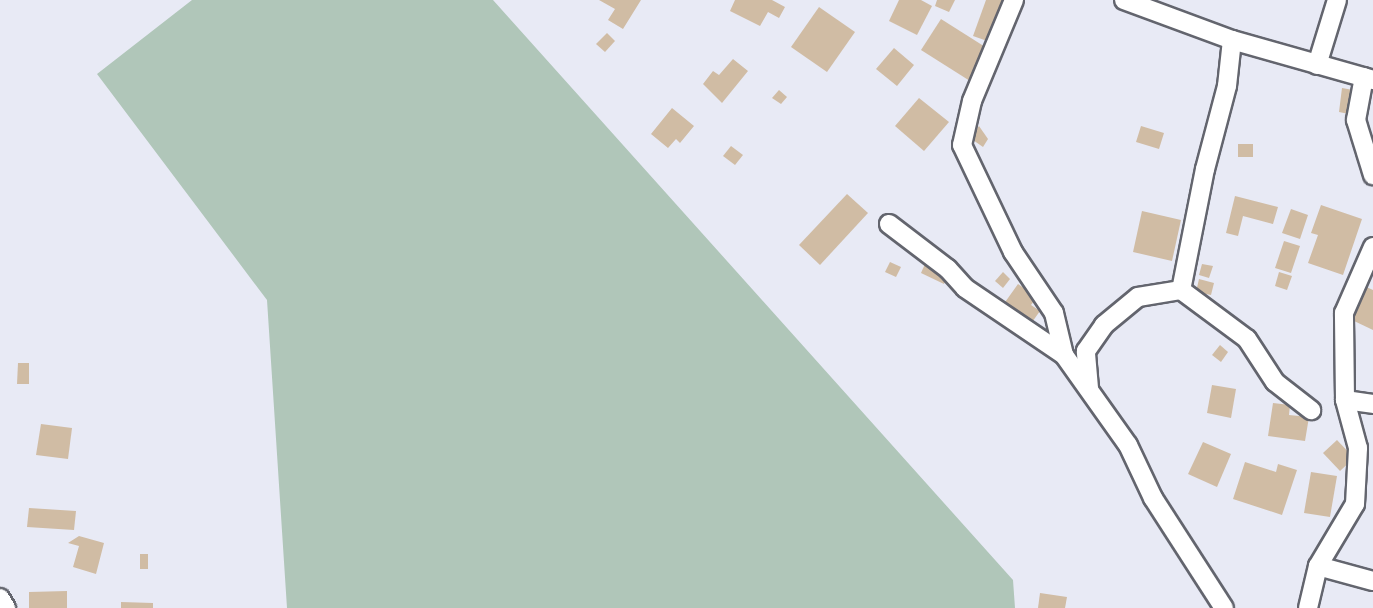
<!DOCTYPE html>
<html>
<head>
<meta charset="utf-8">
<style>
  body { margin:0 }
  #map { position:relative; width:1373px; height:608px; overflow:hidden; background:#e8eaf5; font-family:Figtree,sans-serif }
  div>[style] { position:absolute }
  .green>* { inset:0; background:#b0c6b9 }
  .building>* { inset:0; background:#d0bca4 }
  .roads { filter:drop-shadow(2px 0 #63656e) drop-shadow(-2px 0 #63656e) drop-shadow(0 2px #63656e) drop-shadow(0 -2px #63656e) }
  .minor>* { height:18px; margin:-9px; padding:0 9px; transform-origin:9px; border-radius:9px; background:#fff }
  span { translate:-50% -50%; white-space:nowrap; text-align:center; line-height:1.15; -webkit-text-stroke:5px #fff; paint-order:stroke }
</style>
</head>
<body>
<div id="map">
  <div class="green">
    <i style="clip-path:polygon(192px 0,493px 0,1013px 580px,1015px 608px,287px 608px,267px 300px,97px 74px)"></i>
  </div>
  <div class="building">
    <i style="clip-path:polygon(599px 0,641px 0,623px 29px,608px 20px,615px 9px)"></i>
    <i style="clip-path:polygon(735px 0,772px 0,785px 7px,779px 18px,768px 12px,760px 26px,730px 11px)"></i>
    <i style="clip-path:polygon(899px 0,921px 0,932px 6px,917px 35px,889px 21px)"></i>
    <i style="clip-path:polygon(937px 0,955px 0,949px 12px,935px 6px)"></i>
    <i style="clip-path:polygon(986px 0,1007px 0,993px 43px,973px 36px)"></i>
    <i style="clip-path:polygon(819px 7px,855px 32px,827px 72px,791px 47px)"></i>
    <i style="clip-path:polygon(941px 19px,990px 50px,970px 81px,921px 50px)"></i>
    <i style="clip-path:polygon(607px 33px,615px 41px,605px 52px,596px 44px)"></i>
    <i style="clip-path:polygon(894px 48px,914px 65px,897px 86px,876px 69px)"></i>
    <i style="clip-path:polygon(733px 59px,748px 71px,722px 103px,703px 84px,713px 71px,719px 75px)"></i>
    <i style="clip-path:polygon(1342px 88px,1353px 90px,1349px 114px,1339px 112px)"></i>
    <i style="clip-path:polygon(779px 90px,787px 97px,781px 104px,772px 98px)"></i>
    <i style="clip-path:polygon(919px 98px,949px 122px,924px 151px,895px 126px)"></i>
    <i style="clip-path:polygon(672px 108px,694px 126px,680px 143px,676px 139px,668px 148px,651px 134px)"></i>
    <i style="clip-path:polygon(979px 126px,988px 139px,983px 147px,970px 138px)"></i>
    <i style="clip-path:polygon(1141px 126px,1164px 133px,1159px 149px,1136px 142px)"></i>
    <i style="clip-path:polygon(1238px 144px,1253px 144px,1253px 157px,1238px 157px)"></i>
    <i style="clip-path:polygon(731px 146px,743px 155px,735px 165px,723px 156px)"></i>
    <i style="clip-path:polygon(847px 194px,868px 213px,820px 265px,799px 245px)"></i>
    <i style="clip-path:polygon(1235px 196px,1278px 207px,1273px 224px,1243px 216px,1238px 236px,1226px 233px)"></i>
    <i style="clip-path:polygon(1321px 205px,1362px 219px,1343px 275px,1308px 263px,1318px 235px,1311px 233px)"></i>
    <i style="clip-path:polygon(1291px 209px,1308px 215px,1300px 239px,1282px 233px)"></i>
    <i style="clip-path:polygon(1142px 211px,1181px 220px,1172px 261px,1133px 252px)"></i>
    <i style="clip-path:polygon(1284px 241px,1300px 246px,1291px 273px,1275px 268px)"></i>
    <i style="clip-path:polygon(890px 262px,901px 267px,896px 277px,885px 272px)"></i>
    <i style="clip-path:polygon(925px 264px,948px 275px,944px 284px,921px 273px)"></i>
    <i style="clip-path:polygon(1202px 264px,1213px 266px,1209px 278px,1199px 275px)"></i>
    <i style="clip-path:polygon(1003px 272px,1010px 279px,1003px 288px,995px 281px)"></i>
    <i style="clip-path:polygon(1279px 272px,1292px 276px,1287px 290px,1275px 286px)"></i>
    <i style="clip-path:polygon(1199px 279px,1214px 283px,1211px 295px,1196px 292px)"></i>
    <i style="clip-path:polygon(1018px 284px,1037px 297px,1031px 305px,1040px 311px,1030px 325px,1003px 305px)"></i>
    <i style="clip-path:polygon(1362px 285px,1373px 290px,1373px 330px,1352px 320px)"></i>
    <i style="clip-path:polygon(1220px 345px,1228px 352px,1221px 362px,1212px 355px)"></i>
    <i style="clip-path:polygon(18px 363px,29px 363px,29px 384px,17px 384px)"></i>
    <i style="clip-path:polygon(1212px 385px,1236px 389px,1231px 418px,1207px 413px)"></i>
    <i style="clip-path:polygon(1273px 403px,1290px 405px,1289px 415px,1309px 417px,1305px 441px,1268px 436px)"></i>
    <i style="clip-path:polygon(41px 424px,72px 428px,68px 459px,36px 455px)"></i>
    <i style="clip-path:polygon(1337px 440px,1354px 458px,1340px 471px,1323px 453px)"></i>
    <i style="clip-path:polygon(1203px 442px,1231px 454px,1217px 487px,1188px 474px)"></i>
    <i style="clip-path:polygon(1245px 462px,1276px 472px,1278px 464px,1297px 470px,1282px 515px,1233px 499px)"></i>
    <i style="clip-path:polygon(1311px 472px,1337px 476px,1330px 517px,1304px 513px)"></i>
    <i style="clip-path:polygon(29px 508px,76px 511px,74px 530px,27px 527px)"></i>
    <i style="clip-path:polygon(79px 536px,104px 543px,96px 574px,73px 567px,79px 546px,68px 543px)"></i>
    <i style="clip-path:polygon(140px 554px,148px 554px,148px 569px,140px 569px)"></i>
    <i style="clip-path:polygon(67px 591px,67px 608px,29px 608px,29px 592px)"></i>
    <i style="clip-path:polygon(1040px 593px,1067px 597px,1065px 608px,1038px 608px)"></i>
    <i style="clip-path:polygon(121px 602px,153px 603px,153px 608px,121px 608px)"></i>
  </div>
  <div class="roads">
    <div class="minor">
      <i style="left:1014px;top:0;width:109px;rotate:112.6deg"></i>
      <i style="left:972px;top:101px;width:45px;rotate:102.8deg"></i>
      <i style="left:962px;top:145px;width:119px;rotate:64.5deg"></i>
      <i style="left:1013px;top:252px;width:73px;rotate:56.1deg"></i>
      <i style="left:1054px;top:313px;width:43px;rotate:76.6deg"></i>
      <i style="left:1064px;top:355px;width:110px;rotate:54.6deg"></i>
      <i style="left:1128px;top:445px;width:59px;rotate:64.7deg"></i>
      <i style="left:1153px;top:498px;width:131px;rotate:57.2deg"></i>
      <i style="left:1124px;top:0;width:115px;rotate:20.3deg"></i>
      <i style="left:1232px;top:40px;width:147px;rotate:15.8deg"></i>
      <i style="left:1232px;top:40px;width:46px;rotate:96.2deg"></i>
      <i style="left:1227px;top:86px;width:86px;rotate:104.8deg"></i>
      <i style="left:1205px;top:169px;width:123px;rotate:101.2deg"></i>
      <i style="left:1181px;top:290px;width:82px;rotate:36.6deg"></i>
      <i style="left:1247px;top:339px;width:51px;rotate:56.9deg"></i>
      <i style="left:1275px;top:382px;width:46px;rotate:37.9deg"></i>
      <i style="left:1317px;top:65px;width:68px;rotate:-72.9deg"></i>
      <i style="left:1364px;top:77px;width:44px;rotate:100.5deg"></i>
      <i style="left:1356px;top:120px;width:58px;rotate:72.8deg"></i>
      <i style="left:889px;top:224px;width:74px;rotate:37.3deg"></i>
      <i style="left:948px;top:269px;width:25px;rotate:48deg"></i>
      <i style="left:965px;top:288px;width:120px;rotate:34.1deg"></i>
      <i style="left:1089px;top:388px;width:37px;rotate:-95deg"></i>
      <i style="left:1086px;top:351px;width:32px;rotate:-55deg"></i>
      <i style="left:1104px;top:325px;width:44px;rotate:-39.5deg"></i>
      <i style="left:1138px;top:297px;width:44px;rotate:-9.2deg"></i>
      <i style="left:1345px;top:400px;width:28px;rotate:8deg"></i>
      <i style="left:1318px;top:566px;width:57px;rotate:15.3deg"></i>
      <i style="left:0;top:598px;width:12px;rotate:59deg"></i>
      <i style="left:1308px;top:608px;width:43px;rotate:-76.6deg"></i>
      <i style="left:1318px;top:566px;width:72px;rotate:-59.2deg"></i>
      <i style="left:1355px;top:504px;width:56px;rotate:-86.9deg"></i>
      <i style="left:1358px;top:448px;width:50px;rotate:-105.2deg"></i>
      <i style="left:1345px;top:400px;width:87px;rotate:-90.7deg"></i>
      <i style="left:1344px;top:313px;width:72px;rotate:-66.3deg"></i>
    </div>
  </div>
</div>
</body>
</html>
